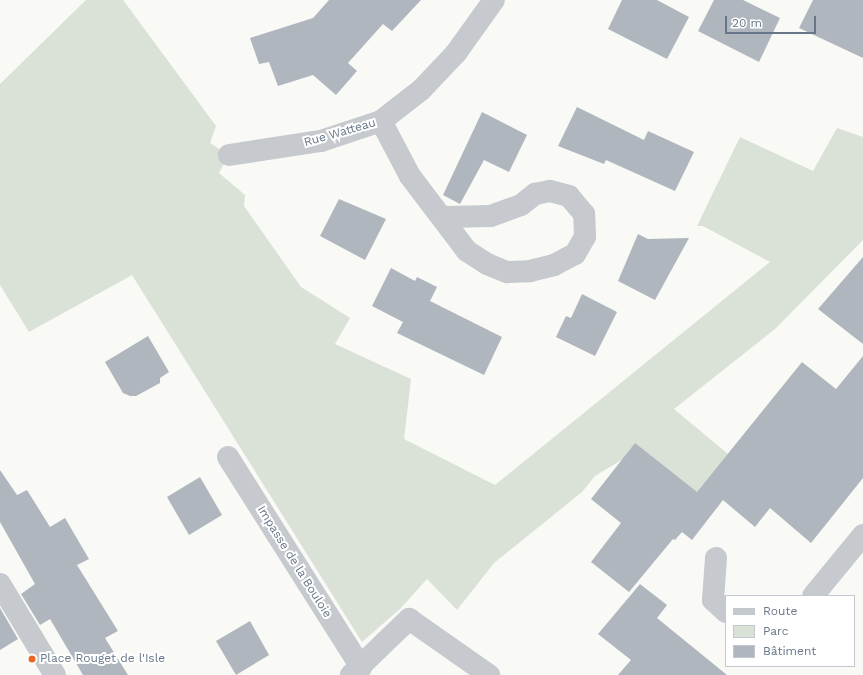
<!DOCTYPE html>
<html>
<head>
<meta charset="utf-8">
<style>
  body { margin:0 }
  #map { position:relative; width:863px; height:675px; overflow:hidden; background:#f9f9f6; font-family:"Work Sans",sans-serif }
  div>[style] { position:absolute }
  .green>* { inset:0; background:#dae1d7 }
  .building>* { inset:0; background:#afb6bd }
  .minor>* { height:22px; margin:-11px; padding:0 11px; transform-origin:11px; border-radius:11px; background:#c6c9cd }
  .dots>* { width:11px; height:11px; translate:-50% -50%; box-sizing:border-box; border:2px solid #fff; border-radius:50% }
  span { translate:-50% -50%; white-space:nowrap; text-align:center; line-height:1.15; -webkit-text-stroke:4px #fff; paint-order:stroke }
  .street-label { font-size:12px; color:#677688 }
  .poi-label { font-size:12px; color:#677688 }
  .left { translate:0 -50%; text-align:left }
  .legend { position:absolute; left:725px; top:595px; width:130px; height:72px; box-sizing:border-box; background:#fff; border:1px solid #c2c8cf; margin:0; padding:5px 7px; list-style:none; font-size:12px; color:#677688 }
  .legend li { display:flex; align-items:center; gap:8px; height:20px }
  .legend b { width:20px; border:1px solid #c2c8cf }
  .scale { position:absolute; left:725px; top:16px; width:91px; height:18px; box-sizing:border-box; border:2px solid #677688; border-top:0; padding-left:5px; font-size:12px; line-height:14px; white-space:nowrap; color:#677688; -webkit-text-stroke:3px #fff; paint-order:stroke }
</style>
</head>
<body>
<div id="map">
  <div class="green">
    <i style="clip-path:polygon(86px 0,123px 0,216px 126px,210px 143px,229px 155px,219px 173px,245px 195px,244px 206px,301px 287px,350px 318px,335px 344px,411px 379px,404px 439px,495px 485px,770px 262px,703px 226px,697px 226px,740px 137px,813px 171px,837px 128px,863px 137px,863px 240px,775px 329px,674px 409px,728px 454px,697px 492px,623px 459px,595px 476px,582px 492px,494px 563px,457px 610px,427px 579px,400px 609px,362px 642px,132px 275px,29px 332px,0 285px,0 84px)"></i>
  </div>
  <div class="building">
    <i style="clip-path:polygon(329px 0,421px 0,392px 31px,383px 24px,348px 63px,357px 71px,336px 95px,313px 75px,278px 86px,269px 62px,259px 64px,250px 38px,313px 18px)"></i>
    <i style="clip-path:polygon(622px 0,657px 0,689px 17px,667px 59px,608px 29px)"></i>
    <i style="clip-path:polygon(714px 0,743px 0,780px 18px,759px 62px,698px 31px)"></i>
    <i style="clip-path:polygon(813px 0,863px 0,863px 58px,799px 28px)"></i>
    <i style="clip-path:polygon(577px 107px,644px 140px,648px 131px,694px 152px,675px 191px,606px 160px,604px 164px,558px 146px)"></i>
    <i style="clip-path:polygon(482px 112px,527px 135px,509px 172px,484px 160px,460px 204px,443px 195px)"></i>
    <i style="clip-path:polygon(339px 199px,386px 219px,365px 260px,320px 236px)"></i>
    <i style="clip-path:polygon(638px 234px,648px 239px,689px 238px,655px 300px,618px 281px)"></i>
    <i style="clip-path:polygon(863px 257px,863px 344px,818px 309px)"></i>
    <i style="clip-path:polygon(391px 268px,415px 281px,417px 277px,437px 287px,430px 301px,502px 337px,484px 375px,397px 333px,403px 322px,372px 306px)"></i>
    <i style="clip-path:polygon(582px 294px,617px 312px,595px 356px,556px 337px,566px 316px,571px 318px)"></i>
    <i style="clip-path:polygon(148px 336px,169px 372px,160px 378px,160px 383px,136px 396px,130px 396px,123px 393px,105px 362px)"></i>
    <i style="clip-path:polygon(863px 356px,863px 478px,811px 543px,770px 508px,755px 527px,723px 500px,692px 540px,682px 532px,675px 540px,673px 539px,629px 592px,591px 562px,621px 523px,591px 499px,635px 443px,697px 492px,802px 362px,836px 389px)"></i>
    <i style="clip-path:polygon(0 470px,17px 495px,27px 490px,50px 527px,65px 518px,89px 559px,77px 565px,118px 631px,105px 638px,128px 675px,83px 675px,50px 619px,40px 625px,21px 594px,35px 584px,0 522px)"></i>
    <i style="clip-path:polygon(200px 477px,222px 515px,189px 535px,167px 497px)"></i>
    <i style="clip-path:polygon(640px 584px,667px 605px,657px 618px,727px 675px,618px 675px,631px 660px,598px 634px)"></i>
    <i style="clip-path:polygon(0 608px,18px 639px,0 650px)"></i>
    <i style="clip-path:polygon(250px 621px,269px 655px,236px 675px,216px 641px)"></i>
  </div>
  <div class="minor">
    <i style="left:381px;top:121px;width:62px;rotate:62.2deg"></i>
    <i style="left:410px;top:176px;width:94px;rotate:52.8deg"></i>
    <i style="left:467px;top:251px;width:24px;rotate:33deg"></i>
    <i style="left:487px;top:264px;width:22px;rotate:22deg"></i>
    <i style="left:507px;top:272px;width:23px;rotate:-2deg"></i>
    <i style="left:530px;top:271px;width:25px;rotate:-14deg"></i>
    <i style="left:554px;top:265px;width:24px;rotate:-28deg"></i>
    <i style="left:575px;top:254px;width:20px;rotate:-60deg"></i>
    <i style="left:585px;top:237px;width:23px;rotate:-92deg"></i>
    <i style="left:584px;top:214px;width:23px;rotate:-130deg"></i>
    <i style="left:569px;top:196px;width:20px;rotate:-165deg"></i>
    <i style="left:550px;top:191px;width:15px;rotate:169deg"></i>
    <i style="left:535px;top:194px;width:18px;rotate:142deg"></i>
    <i style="left:521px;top:205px;width:32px;rotate:160deg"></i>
    <i style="left:491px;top:216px;width:47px;rotate:178.8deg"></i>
    <i style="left:229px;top:155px;width:93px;rotate:-8.7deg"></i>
    <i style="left:321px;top:141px;width:63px;rotate:-18.4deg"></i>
    <i style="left:381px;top:121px;width:51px;rotate:-37.8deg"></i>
    <i style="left:421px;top:90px;width:51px;rotate:-46.6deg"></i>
    <i style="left:456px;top:53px;width:65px;rotate:-54.4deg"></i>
    <i style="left:228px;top:457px;width:249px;rotate:57.7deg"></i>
    <i style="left:716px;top:558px;width:42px;rotate:94.1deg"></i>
    <i style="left:713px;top:600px;width:18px;rotate:43deg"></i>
    <i style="left:0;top:584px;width:106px;rotate:58.9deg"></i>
    <i style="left:813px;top:596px;width:79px;rotate:-50.7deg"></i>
    <i style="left:351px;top:675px;width:81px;rotate:-44deg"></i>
    <i style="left:409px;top:619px;width:98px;rotate:35deg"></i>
  </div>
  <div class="dots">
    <i style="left:32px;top:659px;background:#e96726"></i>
  </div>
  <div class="street-label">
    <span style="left:340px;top:133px;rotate:-16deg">Rue Watteau</span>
    <span style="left:294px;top:562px;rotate:58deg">Impasse de la Bouloie</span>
  </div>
  <div class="poi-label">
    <span class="left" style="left:40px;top:659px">Place Rouget de l'Isle</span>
  </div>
  <ul class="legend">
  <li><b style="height:5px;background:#c6c9cd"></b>Route</li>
  <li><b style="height:11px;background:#dae1d7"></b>Parc</li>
  <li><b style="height:11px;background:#afb6bd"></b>Bâtiment</li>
  </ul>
  <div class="scale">20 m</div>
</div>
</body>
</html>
